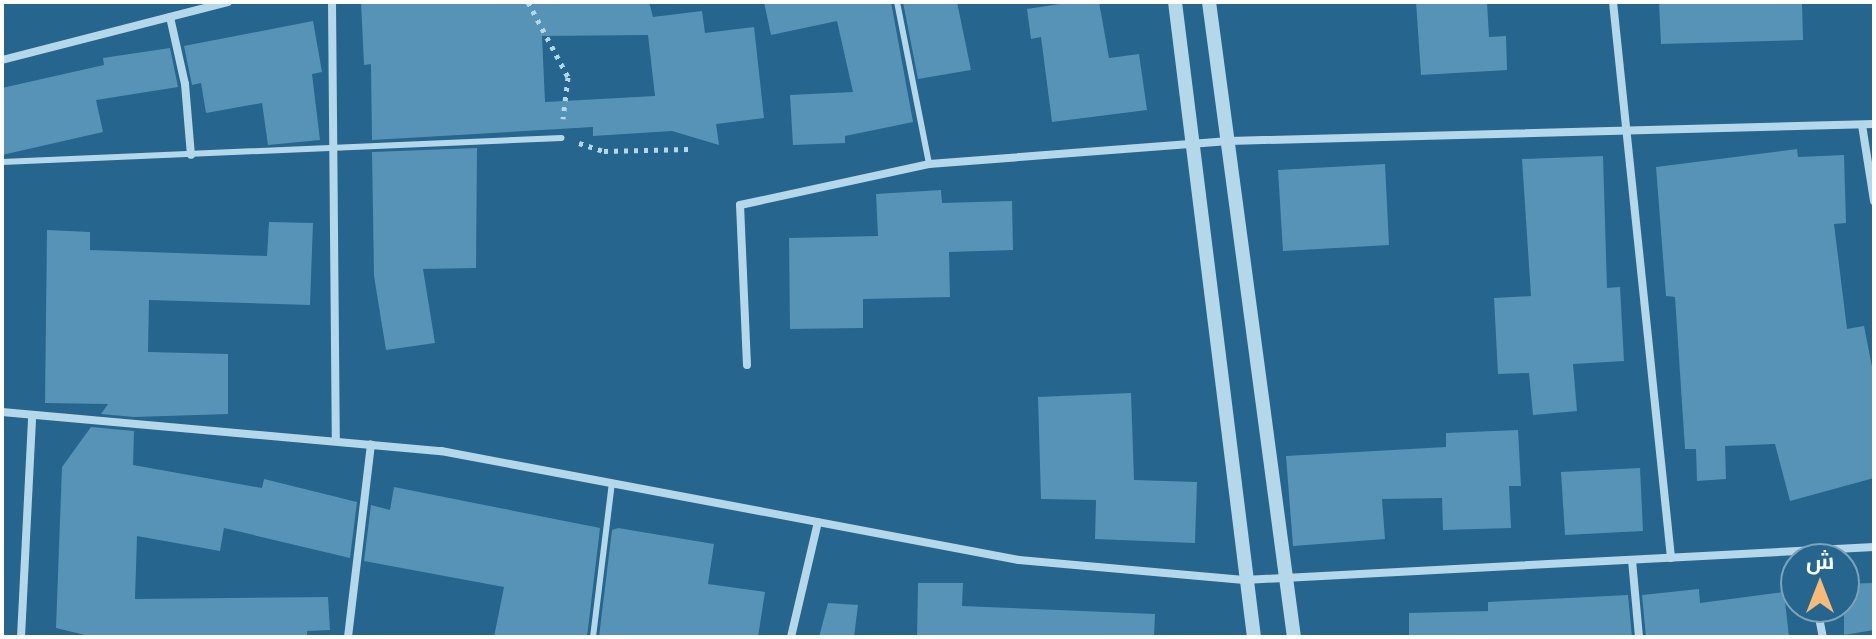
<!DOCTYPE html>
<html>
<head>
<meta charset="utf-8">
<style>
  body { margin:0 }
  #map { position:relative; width:1876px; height:639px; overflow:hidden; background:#26658d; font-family:Lato,Cairo,sans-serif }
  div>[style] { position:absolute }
  .building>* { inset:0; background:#5693b7 }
  .path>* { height:5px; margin-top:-2.5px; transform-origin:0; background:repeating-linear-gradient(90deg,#b5d7ea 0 4px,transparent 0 10px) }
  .service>* { height:6px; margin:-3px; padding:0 3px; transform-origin:3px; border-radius:3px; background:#b5d7ea }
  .minor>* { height:8px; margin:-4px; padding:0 4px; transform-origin:4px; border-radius:4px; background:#b5d7ea }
  .tertiary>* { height:14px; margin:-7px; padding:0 7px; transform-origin:7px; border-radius:7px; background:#b5d7ea }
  span { translate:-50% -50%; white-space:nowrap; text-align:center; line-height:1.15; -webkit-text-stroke:6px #26658d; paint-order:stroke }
  .frame { position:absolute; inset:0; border:4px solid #fff; pointer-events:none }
  .north { position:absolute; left:1780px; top:543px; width:80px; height:80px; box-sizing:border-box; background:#26658d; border:2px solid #7da3bb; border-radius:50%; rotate:0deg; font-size:22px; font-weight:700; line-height:32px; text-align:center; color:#fff }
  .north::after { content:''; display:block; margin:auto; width:28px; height:36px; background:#f4bb7a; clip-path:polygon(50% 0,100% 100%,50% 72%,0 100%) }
</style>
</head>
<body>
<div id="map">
  <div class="building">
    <i style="clip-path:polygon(evenodd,361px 2px,649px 2px,653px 17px,702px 11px,705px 33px,754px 27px,764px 118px,716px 124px,719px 145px,672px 131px,593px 136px,593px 127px,372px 140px,371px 64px,364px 65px,361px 2px,648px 35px,655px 96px,545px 102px,542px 36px,648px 35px)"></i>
    <i style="clip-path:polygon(764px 2px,891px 2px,913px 122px,845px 136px,845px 143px,793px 145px,790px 95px,853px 92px,837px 21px,771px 35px)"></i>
    <i style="clip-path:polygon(903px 2px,957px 2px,971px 70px,918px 79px)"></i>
    <i style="clip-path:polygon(1073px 2px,1099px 2px,1109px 58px,1139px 54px,1147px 110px,1052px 122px,1041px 37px,1031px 39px,1027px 9px)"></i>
    <i style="clip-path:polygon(1416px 2px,1487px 2px,1489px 37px,1506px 36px,1507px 70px,1421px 75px)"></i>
    <i style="clip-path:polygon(1659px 2px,1802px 2px,1803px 40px,1661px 44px)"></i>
    <i style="clip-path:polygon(313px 21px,322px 72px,312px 74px,320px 140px,268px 145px,262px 103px,206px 113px,201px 83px,192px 85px,184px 46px)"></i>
    <i style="clip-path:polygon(170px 48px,178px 87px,96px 100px,103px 132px,2px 155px,2px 88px,104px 65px,103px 58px)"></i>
    <i style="clip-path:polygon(477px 148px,476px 268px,423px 269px,435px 343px,386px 350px,374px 276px,372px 152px)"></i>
    <i style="clip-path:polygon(1797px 149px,1798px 157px,1844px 155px,1846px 223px,1834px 224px,1847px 329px,1864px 326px,1874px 377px,1874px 478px,1790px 501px,1775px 444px,1725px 446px,1726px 479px,1697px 481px,1696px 449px,1685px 449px,1675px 297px,1666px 296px,1656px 167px)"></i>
    <i style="clip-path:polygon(1603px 156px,1607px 288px,1620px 287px,1624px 361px,1573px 364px,1577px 411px,1533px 415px,1529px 373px,1498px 374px,1494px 298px,1531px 296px,1522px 159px)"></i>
    <i style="clip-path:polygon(1385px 164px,1389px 245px,1283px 251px,1278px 170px)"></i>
    <i style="clip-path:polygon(941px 190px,942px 203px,1012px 201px,1013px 250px,949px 252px,950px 297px,863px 299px,863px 328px,790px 329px,789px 238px,878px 236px,876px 194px)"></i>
    <i style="clip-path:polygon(269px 222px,313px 223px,310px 305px,149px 300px,148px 352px,228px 354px,228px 414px,134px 417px,101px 414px,108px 404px,45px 403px,47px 230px,90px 232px,90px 250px,267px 256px)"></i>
    <i style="clip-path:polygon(1131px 393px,1134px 480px,1197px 482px,1195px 543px,1095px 539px,1096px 500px,1041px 499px,1038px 397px)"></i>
    <i style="clip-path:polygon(91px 427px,134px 431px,133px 465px,262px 488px,264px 479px,357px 502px,350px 558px,224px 528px,220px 551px,137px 536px,135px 599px,328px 597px,330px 630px,307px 631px,307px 637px,93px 637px,56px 628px,62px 467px)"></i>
    <i style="clip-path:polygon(1518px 430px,1521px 486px,1509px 486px,1511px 528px,1443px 530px,1442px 498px,1382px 499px,1385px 539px,1293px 546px,1286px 456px,1446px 447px,1446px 433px)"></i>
    <i style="clip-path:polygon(1640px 468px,1643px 531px,1565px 535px,1561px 472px)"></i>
    <i style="clip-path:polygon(394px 487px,600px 528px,587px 637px,494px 637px,504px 587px,364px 561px,371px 505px,390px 510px)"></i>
    <i style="clip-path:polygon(618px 528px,714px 544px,708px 584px,765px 592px,758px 637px,599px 637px,612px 530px)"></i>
    <i style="clip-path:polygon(918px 583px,963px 583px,962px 606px,1155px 614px,1154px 637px,917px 637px)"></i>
    <i style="clip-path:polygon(1874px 583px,1874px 630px,1844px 635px,1844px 584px)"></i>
    <i style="clip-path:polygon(1699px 589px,1700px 603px,1784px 592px,1789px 637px,1646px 637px,1642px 595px)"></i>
    <i style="clip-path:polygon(1628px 595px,1632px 637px,1409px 637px,1409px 613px,1488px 611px,1488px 602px)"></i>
    <i style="clip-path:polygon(828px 603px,858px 605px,854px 637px,819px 637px)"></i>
  </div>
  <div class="path">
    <i style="left:528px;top:2px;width:85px;rotate:61.9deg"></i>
    <i style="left:568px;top:77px;width:42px;rotate:96.8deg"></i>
    <i style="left:579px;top:143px;width:26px;rotate:18deg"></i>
    <i style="left:604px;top:151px;width:85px;rotate:-1.3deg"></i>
  </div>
  <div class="service">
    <i style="left:897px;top:2px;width:165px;rotate:78.8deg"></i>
    <i style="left:2px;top:162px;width:560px;rotate:-2.46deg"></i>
    <i style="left:593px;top:637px;width:155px;rotate:-83deg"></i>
  </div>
  <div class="minor">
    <i style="left:332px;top:2px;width:439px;rotate:89.5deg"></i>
    <i style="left:1613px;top:2px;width:559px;rotate:84.04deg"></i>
    <i style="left:170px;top:17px;width:69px;rotate:77.4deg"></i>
    <i style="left:185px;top:84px;width:71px;rotate:85.2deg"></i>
    <i style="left:2px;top:60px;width:233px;rotate:-14.4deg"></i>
    <i style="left:1862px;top:125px;width:77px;rotate:81deg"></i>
    <i style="left:747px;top:365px;width:160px;rotate:-92.5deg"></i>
    <i style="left:740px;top:205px;width:193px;rotate:-12.2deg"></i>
    <i style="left:929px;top:164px;width:301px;rotate:-4.4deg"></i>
    <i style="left:1229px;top:141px;width:645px;rotate:-1.51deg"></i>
    <i style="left:2px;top:412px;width:441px;rotate:5.1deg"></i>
    <i style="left:441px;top:451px;width:588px;rotate:10.68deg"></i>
    <i style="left:1019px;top:560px;width:226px;rotate:5.1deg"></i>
    <i style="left:1244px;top:580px;width:631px;rotate:-3deg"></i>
    <i style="left:1632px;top:560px;width:77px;rotate:84.8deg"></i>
    <i style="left:1817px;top:607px;width:31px;rotate:79deg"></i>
    <i style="left:21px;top:637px;width:220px;rotate:-87.1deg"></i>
    <i style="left:348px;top:637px;width:194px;rotate:-83.2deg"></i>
    <i style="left:791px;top:637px;width:118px;rotate:-76.8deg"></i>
  </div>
  <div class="tertiary">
    <i style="left:1175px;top:2px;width:640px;rotate:82.91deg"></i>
    <i style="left:1209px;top:2px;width:641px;rotate:82.38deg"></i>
  </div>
  <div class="frame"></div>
  <div class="north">ش</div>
</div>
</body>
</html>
